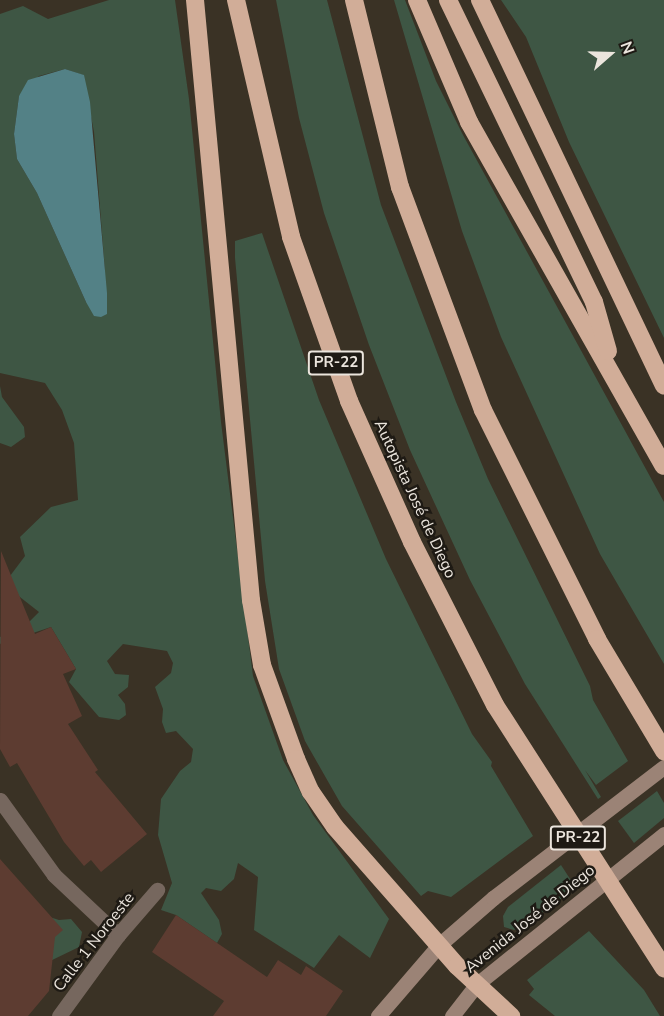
<!DOCTYPE html>
<html>
<head>
<meta charset="utf-8">
<style>
  body { margin:0 }
  #map { position:relative; width:664px; height:1016px; overflow:hidden; background:#3a3225; font-family:"Nunito Sans",sans-serif }
  div>[style] { position:absolute }
  .green>* { inset:0; background:#3e5644 }
  .water>* { inset:0; background:#538186 }
  .building>* { inset:0; background:#5d3c31 }
  .minor>* { height:15px; margin:-7.5px; padding:0 7.5px; transform-origin:7.5px; border-radius:7.5px; background:#76675e }
  .secondary>* { height:15px; margin:-7.5px; padding:0 7.5px; transform-origin:7.5px; border-radius:7.5px; background:#9b8376 }
  .motorway>* { height:18px; margin:-9px; padding:0 9px; transform-origin:9px; border-radius:9px; background:#d1ad98 }
  .motorway-bridge>* { height:18px; margin:-9px; padding:0 9px; transform-origin:9px; border-radius:9px; background:#d1ad98 }
  span { translate:-50% -50%; white-space:nowrap; text-align:center; line-height:1.15; -webkit-text-stroke:5px #1e1a14; paint-order:stroke }
  .shield-label span { padding:2px 4px; background:#1e1a14; border:2px solid; border-radius:4px; -webkit-text-stroke-width:0 }
  .shield-label { font-size:15px; color:#ebe5dd; font-weight:700 }
  .street-label { font-size:16px; color:#ebe5dd }
  .north { position:absolute; left:580px; top:24px; width:60px; height:60px; -webkit-text-stroke:4px #1e1a14; paint-order:stroke; rotate:70deg; font-size:16px; font-weight:700; line-height:24px; text-align:center; color:#ebe5dd }
  .north::after { content:''; display:block; margin:auto; width:21px; height:27px; background:#ebe5dd; clip-path:polygon(50% 0,100% 100%,50% 72%,0 100%) }
</style>
</head>
<body>
<div id="map">
  <div class="green">
    <i style="clip-path:polygon(evenodd,109px 0,175px 0,189px 99px,221px 422px,253px 676px,283px 760px,313px 815px,389px 919px,370px 958px,339px 935px,314px 968px,254px 930px,258px 877px,238px 863px,234px 879px,221px 891px,206px 888px,201px 893px,219px 920px,222px 934px,217px 943px,176px 915px,161px 910px,172px 883px,158px 835px,161px 799px,180px 771px,191px 762px,193px 749px,176px 731px,166px 733px,162px 722px,163px 709px,155px 687px,171px 673px,173px 663px,167px 651px,123px 644px,107px 661px,115px 674px,129px 675px,128px 687px,118px 695px,125px 704px,126px 715px,119px 720px,99px 717px,69px 682px,76px 669px,51px 627px,0 644px,0 637px,24px 627px,39px 612px,11px 590px,7px 580px,25px 556px,20px 537px,51px 507px,78px 500px,74px 443px,62px 410px,45px 383px,0 373px,0 14px,23px 6px,48px 19px,109px 0,65px 69px,83px 75px,94px 132px,105px 271px,86px 302px,37px 193px,17px 159px,14px 134px,19px 96px,39px 76px,65px 69px)"></i>
    <i style="clip-path:polygon(276px 0,327px 0,381px 205px,456px 402px,488px 479px,590px 686px,593px 700px,628px 761px,596px 785px,585px 770px,601px 797px,598px 799px,525px 684px,470px 580px,410px 450px,369px 345px,324px 213px,299px 118px)"></i>
    <i style="clip-path:polygon(394px 0,405px 0,436px 81px,463px 135px,664px 502px,664px 664px,600px 554px,501px 337px,462px 231px)"></i>
    <i style="clip-path:polygon(501px 0,664px 0,664px 338px,569px 142px,526px 37px)"></i>
    <i style="clip-path:polygon(262px 233px,319px 400px,386px 559px,472px 734px,492px 762px,491px 766px,533px 836px,451px 897px,428px 891px,421px 896px,342px 806px,305px 741px,279px 669px,265px 581px,235px 258px,235px 241px)"></i>
    <i style="clip-path:polygon(0 386px,2px 397px,24px 427px,25px 437px,11px 447px,0 443px)"></i>
    <i style="clip-path:polygon(657px 791px,664px 803px,664px 818px,634px 843px,618px 821px)"></i>
    <i style="clip-path:polygon(561px 865px,576px 888px,526px 925px,514px 930px,504px 927px,503px 916px,508px 907px)"></i>
    <i style="clip-path:polygon(0 901px,59px 920px,71px 919px,82px 932px,79px 947px,46px 963px)"></i>
    <i style="clip-path:polygon(589px 931px,644px 990px,660px 1016px,555px 1016px,529px 995px,534px 989px,527px 980px)"></i>
  </div>
  <div class="water">
    <i style="clip-path:polygon(65px 69px,84px 75px,90px 102px,107px 293px,107px 314px,101px 317px,94px 316px,86px 302px,37px 193px,17px 159px,14px 134px,19px 96px,28px 80px)"></i>
  </div>
  <div class="building">
    <i style="clip-path:polygon(1px 551px,35px 634px,51px 627px,76px 669px,63px 674px,82px 716px,68px 724px,98px 770px,95px 772px,147px 834px,101px 872px,91px 860px,84px 866px,64px 842px,17px 763px,10px 767px,0 749px)"></i>
    <i style="clip-path:polygon(0 859px,63px 930px,55px 937px,49px 991px,28px 1016px,0 1016px)"></i>
    <i style="clip-path:polygon(176px 915px,267px 977px,278px 960px,301px 975px,306px 966px,343px 991px,326px 1016px,213px 1016px,224px 1001px,152px 952px)"></i>
  </div>
  <div class="minor">
    <i style="left:0;top:800px;width:92px;rotate:54.2deg"></i>
    <i style="left:54px;top:875px;width:88px;rotate:43.2deg"></i>
    <i style="left:59px;top:1016px;width:100px;rotate:-53.9deg"></i>
    <i style="left:118px;top:935px;width:60px;rotate:-49.1deg"></i>
  </div>
  <div class="secondary">
    <i style="left:378px;top:1016px;width:94px;rotate:-49.3deg"></i>
    <i style="left:439px;top:945px;width:72px;rotate:-41deg"></i>
    <i style="left:493px;top:898px;width:215px;rotate:-37.5deg"></i>
    <i style="left:452px;top:1016px;width:41px;rotate:-52deg"></i>
    <i style="left:477px;top:984px;width:240px;rotate:-38.7deg"></i>
  </div>
  <div class="motorway">
    <i style="left:195px;top:0;width:603px;rotate:84.67deg"></i>
    <i style="left:251px;top:600px;width:66px;rotate:80.4deg"></i>
    <i style="left:262px;top:665px;width:100px;rotate:70.1deg"></i>
    <i style="left:296px;top:759px;width:36px;rotate:66deg"></i>
    <i style="left:311px;top:792px;width:42px;rotate:55.6deg"></i>
    <i style="left:335px;top:827px;width:185px;rotate:48.7deg"></i>
    <i style="left:457px;top:966px;width:74px;rotate:42.8deg"></i>
    <i style="left:236px;top:0;width:243px;rotate:76.9deg"></i>
    <i style="left:291px;top:237px;width:174px;rotate:70.5deg"></i>
    <i style="left:349px;top:401px;width:154px;rotate:65.9deg"></i>
    <i style="left:412px;top:542px;width:183px;rotate:63deg"></i>
    <i style="left:354px;top:0;width:193px;rotate:76.2deg"></i>
    <i style="left:400px;top:187px;width:238px;rotate:69.6deg"></i>
    <i style="left:483px;top:410px;width:256px;rotate:63.5deg"></i>
    <i style="left:597px;top:639px;width:131px;rotate:59.1deg"></i>
    <i style="left:417px;top:0;width:133px;rotate:66.9deg"></i>
    <i style="left:469px;top:122px;width:395px;rotate:60.5deg"></i>
    <i style="left:448px;top:0;width:335px;rotate:64.2deg"></i>
    <i style="left:594px;top:302px;width:51px;rotate:74.1deg"></i>
    <i style="left:480px;top:0;width:427px;rotate:64.5deg"></i>
  </div>
  <div class="motorway-bridge">
    <i style="left:495px;top:705px;width:313px;rotate:57.3deg"></i>
  </div>
  <div class="shield-label">
    <span style="left:336px;top:363px">PR-22</span>
    <span style="left:578px;top:838px">PR-22</span>
  </div>
  <div class="street-label">
    <span style="left:415px;top:499px;rotate:65deg">Autopista José de Diego</span>
    <span style="left:530px;top:919px;rotate:-39deg">Avenida José de Diego</span>
    <span style="left:94px;top:942px;rotate:-52deg">Calle 1 Noroeste</span>
  </div>
  <div class="north">N</div>
</div>
</body>
</html>
